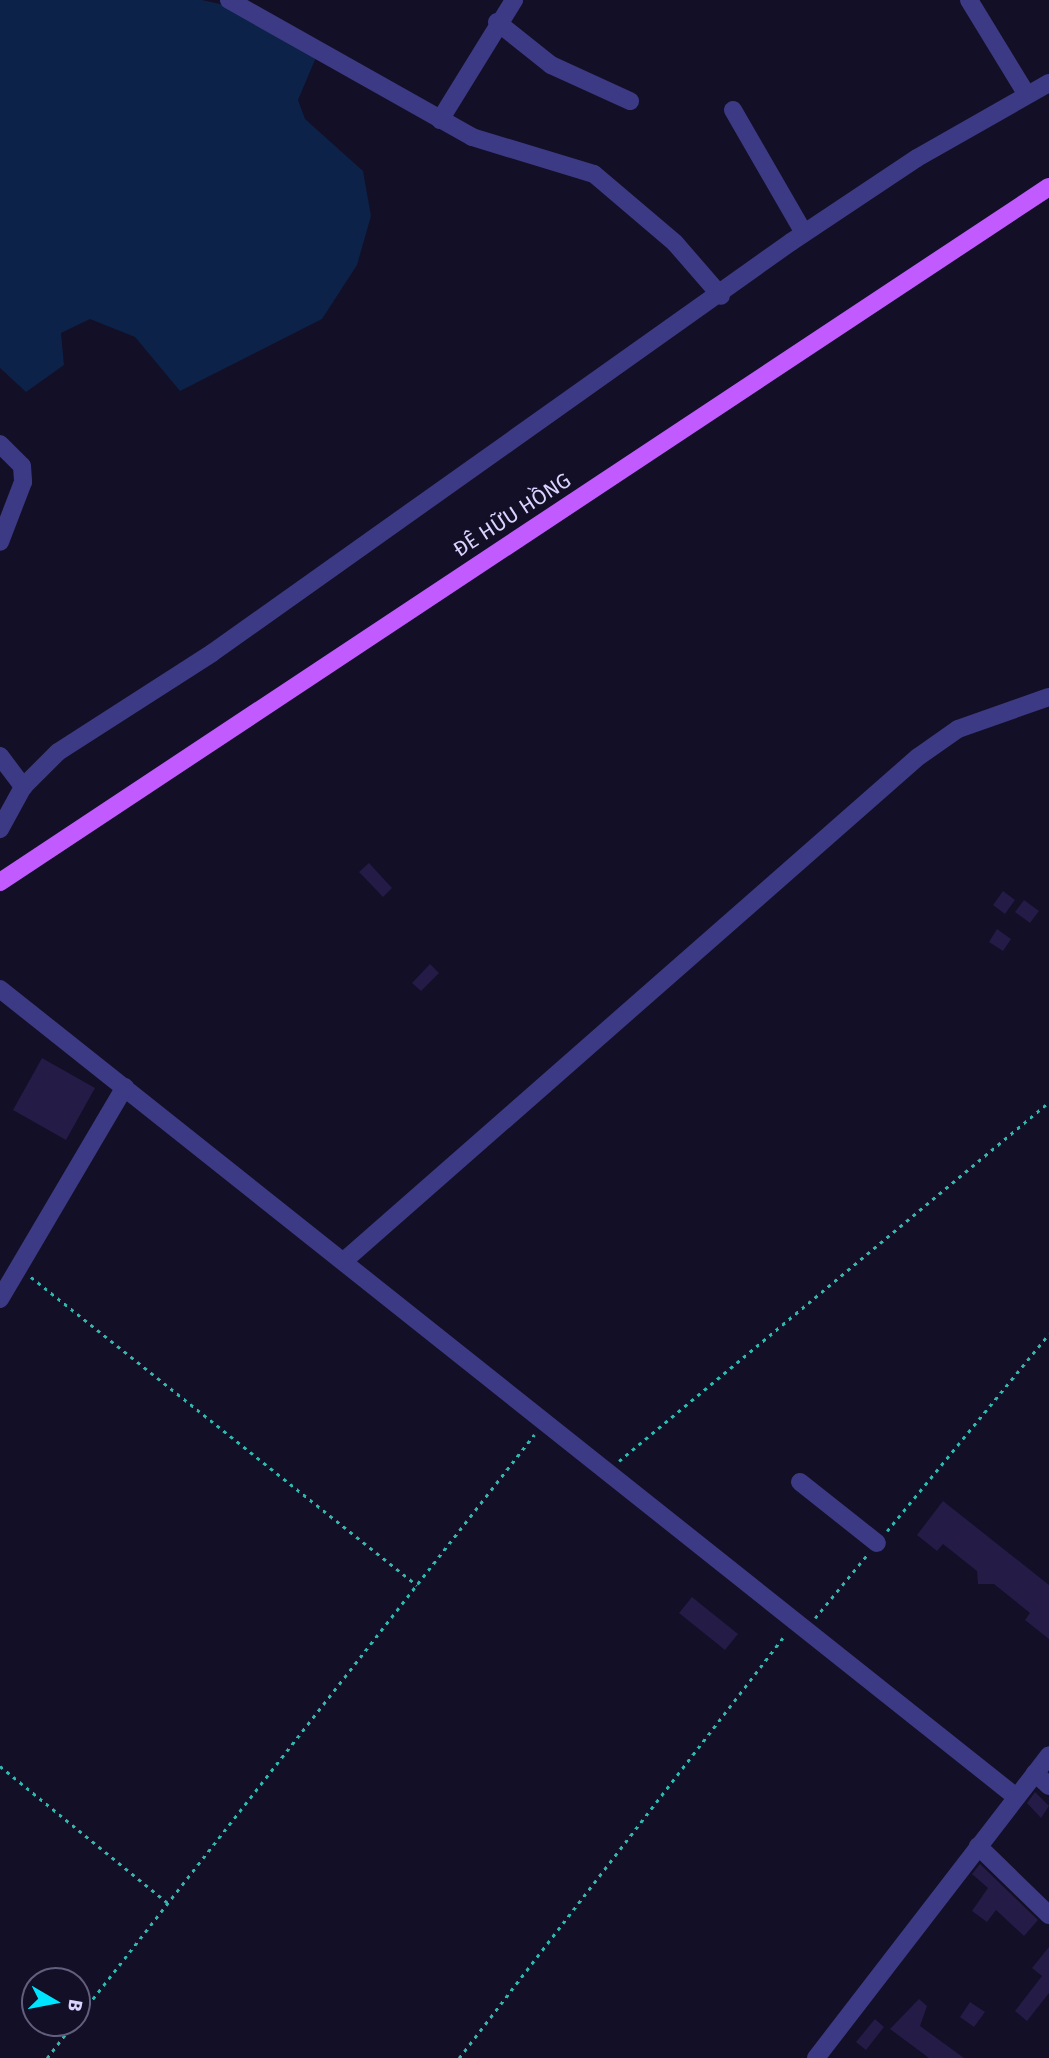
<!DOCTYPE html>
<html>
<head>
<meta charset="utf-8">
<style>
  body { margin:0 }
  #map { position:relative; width:1049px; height:2058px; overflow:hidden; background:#130f26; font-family:"Fira Sans",sans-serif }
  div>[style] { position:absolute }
  .water>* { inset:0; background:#0c2248 }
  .building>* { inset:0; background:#241b47 }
  .path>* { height:2.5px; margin-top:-1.25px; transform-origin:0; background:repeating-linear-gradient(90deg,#2fb8b0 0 3.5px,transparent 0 8.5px) }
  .minor>* { height:18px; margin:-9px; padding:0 9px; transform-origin:9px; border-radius:9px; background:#3d3a85 }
  .major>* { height:18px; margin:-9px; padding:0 9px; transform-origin:9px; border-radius:9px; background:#c25bff }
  span { translate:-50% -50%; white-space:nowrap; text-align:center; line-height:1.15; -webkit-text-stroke:5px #130f26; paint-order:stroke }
  .street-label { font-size:21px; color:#d9d4ff }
  .north { position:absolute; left:21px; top:1967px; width:70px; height:70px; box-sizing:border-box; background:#130f26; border:2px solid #625e7d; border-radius:50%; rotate:100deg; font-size:19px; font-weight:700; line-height:28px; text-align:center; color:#d9d4ff }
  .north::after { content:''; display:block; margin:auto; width:24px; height:32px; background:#00e5ff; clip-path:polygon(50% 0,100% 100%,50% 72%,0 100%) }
</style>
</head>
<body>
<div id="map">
  <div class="water">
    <i style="clip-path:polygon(0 0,202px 0,229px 6px,317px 55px,298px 100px,305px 119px,363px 171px,371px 216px,357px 265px,322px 319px,180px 391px,135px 337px,90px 319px,61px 333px,64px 365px,26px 392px,0 368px)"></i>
  </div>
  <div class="building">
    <i style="clip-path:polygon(369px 863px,392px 888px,383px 897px,359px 872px)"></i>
    <i style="clip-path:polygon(1003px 891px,1015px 900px,1005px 914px,993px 905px)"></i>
    <i style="clip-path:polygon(1024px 900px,1039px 911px,1030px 923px,1015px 912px)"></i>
    <i style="clip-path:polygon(997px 929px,1011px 939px,1003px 951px,989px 942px)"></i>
    <i style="clip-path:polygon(430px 964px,439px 973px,421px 991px,412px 983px)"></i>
    <i style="clip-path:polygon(42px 1058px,95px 1088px,66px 1140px,13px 1110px)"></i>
    <i style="clip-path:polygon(943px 1501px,1049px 1585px,1049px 1639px,1025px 1620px,1030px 1613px,994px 1584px,978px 1584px,977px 1571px,943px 1544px,937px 1551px,917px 1535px)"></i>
    <i style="clip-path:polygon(692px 1597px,738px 1634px,725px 1650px,679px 1613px)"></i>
    <i style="clip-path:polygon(1035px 1792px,1049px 1806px,1041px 1818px,1027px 1803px)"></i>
    <i style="clip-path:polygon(980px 1864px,1038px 1920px,1024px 1936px,996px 1910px,987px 1922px,972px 1911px,988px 1888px,972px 1874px)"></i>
    <i style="clip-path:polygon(1049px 1947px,1049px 1993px,1027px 2021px,1015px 2011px,1042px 1976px,1032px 1968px)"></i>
    <i style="clip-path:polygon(919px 1999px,927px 2006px,920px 2026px,964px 2058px,929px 2058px,890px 2029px)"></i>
    <i style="clip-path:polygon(970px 2002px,985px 2012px,974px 2027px,960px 2017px)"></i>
    <i style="clip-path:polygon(875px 2019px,884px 2027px,866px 2050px,856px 2042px)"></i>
  </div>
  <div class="path">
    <i style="left:31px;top:1277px;width:494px;rotate:38.6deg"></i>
    <i style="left:619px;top:1461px;width:560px;rotate:-39.86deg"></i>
    <i style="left:887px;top:1531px;width:255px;rotate:-50.6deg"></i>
    <i style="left:815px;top:1618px;width:82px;rotate:-50.5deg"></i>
    <i style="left:0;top:1766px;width:217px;rotate:39.2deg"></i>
    <i style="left:77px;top:2019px;width:742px;rotate:-51.96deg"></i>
    <i style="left:47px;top:2058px;width:44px;rotate:-52.4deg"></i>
    <i style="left:459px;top:2058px;width:534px;rotate:-52.38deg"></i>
  </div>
  <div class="minor">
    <i style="left:229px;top:0;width:279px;rotate:29.4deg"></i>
    <i style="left:472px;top:137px;width:127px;rotate:16.9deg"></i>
    <i style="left:594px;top:174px;width:106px;rotate:40.4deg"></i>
    <i style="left:675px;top:243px;width:70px;rotate:49deg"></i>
    <i style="left:969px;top:0;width:111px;rotate:58.6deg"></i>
    <i style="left:497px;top:22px;width:69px;rotate:38.5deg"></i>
    <i style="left:551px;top:65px;width:87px;rotate:24.5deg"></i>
    <i style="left:733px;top:110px;width:142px;rotate:60deg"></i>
    <i style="left:440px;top:120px;width:141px;rotate:-58.3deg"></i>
    <i style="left:0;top:444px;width:31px;rotate:45deg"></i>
    <i style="left:22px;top:466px;width:16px;rotate:86deg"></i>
    <i style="left:23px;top:482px;width:64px;rotate:111deg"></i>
    <i style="left:0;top:756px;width:39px;rotate:53deg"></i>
    <i style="left:23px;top:787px;width:48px;rotate:118.7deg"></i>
    <i style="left:23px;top:787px;width:49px;rotate:-45deg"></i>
    <i style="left:58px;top:752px;width:183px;rotate:-32.7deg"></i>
    <i style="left:212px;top:653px;width:710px;rotate:-35.37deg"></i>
    <i style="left:791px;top:242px;width:151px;rotate:-33.7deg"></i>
    <i style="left:917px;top:158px;width:152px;rotate:-29.6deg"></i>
    <i style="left:0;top:989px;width:1298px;rotate:38.49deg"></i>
    <i style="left:345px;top:1260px;width:762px;rotate:-41.28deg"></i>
    <i style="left:918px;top:757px;width:49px;rotate:-35deg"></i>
    <i style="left:958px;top:729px;width:96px;rotate:-19.4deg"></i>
    <i style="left:0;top:1299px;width:246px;rotate:-59.5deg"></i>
    <i style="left:800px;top:1482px;width:98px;rotate:38.4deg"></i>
    <i style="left:1035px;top:1773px;width:19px;rotate:43deg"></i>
    <i style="left:978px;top:1846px;width:99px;rotate:44.2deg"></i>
    <i style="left:816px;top:2058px;width:382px;rotate:-52.4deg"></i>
  </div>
  <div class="major">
    <i style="left:0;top:882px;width:1258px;rotate:-33.53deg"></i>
  </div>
  <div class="street-label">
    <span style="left:512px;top:515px;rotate:-33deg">ĐÊ HỮU HỒNG</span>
  </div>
  <div class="north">B</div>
</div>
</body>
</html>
